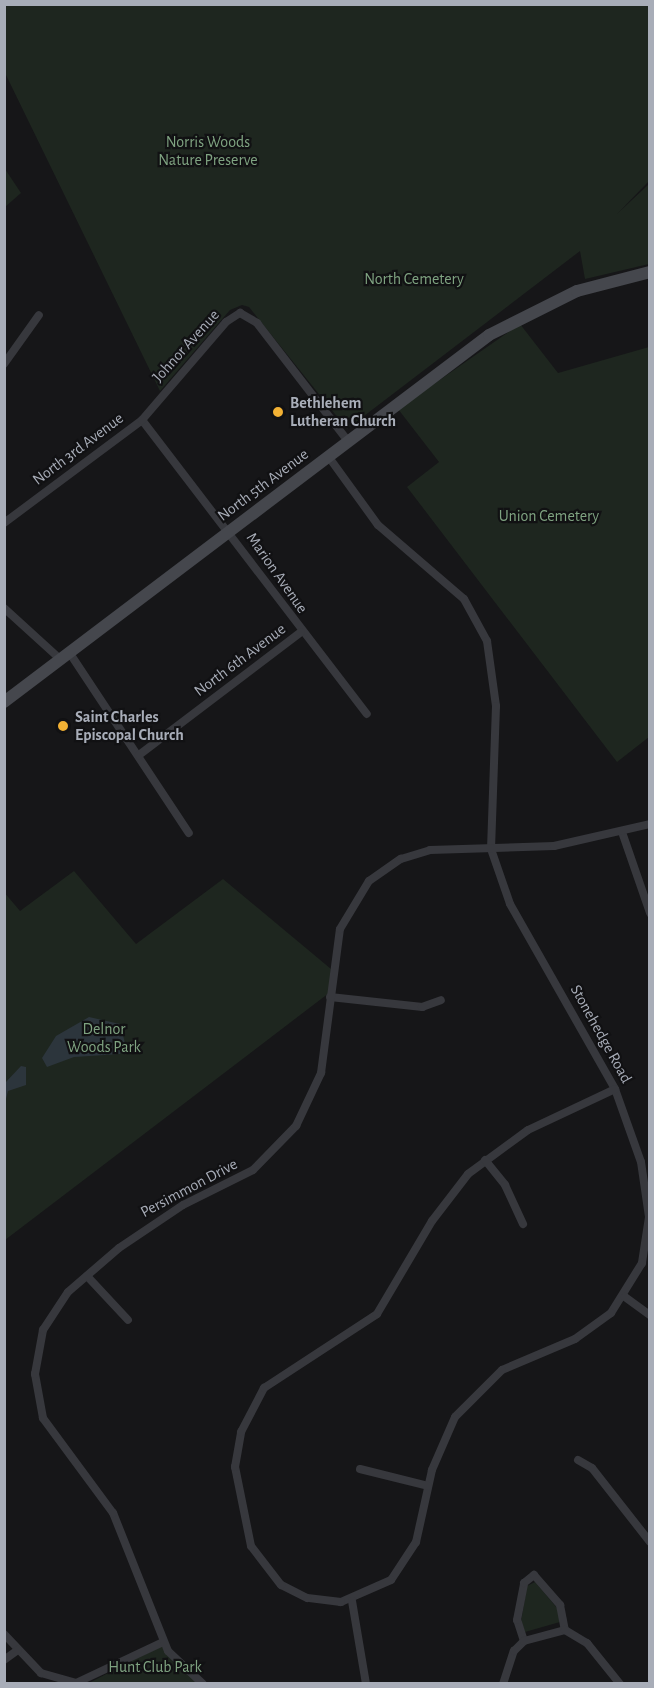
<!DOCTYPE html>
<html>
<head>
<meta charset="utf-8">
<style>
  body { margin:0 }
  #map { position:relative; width:654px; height:1688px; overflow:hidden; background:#161618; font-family:"Alegreya Sans",sans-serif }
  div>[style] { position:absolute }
  .green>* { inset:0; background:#1e261f }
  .water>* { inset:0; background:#2c353c }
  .street>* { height:8px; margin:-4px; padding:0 4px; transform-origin:4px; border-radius:4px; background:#37383d }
  .secondary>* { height:12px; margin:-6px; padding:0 6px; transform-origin:6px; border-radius:6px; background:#45474d }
  .dots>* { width:16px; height:16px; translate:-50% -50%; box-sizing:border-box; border:3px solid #111113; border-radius:50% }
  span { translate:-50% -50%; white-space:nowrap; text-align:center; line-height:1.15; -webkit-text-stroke:4.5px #111113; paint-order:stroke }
  .park-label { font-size:16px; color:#7fa381 }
  .street-label { font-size:16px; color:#a8adb8 }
  .poi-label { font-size:16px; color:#a8adb8; font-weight:700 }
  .left { translate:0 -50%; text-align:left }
  .frame { position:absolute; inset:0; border:6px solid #a8adb8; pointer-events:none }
</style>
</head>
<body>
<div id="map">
  <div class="green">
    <i style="clip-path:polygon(5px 5px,649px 5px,649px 181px,617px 214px,649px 184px,649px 264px,585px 279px,580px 251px,347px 429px,249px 307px,242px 305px,230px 310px,160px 391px,5px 73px)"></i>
    <i style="clip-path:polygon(5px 169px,21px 193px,5px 207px,4px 207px)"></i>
    <i style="clip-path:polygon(520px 324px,558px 373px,649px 347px,649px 737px,617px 762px,407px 487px,439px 462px,398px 409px)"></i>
    <i style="clip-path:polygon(74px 871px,136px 944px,223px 879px,331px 969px,329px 993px,5px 1240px,4px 892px,20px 911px)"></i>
    <i style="clip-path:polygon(535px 1582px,558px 1609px,560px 1622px,525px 1632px,521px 1622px,527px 1586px)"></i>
    <i style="clip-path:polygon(161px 1646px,199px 1684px,87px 1684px)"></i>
  </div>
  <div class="water">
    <i style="clip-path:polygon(89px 1017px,120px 1024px,125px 1043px,120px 1054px,74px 1057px,47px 1067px,42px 1058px,56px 1036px)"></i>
    <i style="clip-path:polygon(21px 1066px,26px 1067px,26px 1085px,8px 1091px,5px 1103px,5px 1083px)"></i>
  </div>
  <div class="street">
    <i style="left:4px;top:364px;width:60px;rotate:-54.5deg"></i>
    <i style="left:142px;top:420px;width:370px;rotate:52.6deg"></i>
    <i style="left:328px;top:456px;width:85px;rotate:54.1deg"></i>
    <i style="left:378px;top:525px;width:113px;rotate:40.7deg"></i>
    <i style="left:464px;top:599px;width:48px;rotate:61.3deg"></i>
    <i style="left:487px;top:641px;width:66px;rotate:82.1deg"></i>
    <i style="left:496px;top:706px;width:143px;rotate:92deg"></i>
    <i style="left:491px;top:849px;width:58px;rotate:70.9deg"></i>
    <i style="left:510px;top:904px;width:213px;rotate:60.4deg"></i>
    <i style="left:615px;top:1089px;width:77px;rotate:70.4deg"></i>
    <i style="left:641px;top:1162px;width:56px;rotate:81.7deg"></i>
    <i style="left:649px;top:1217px;width:47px;rotate:98.7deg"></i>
    <i style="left:642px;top:1263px;width:59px;rotate:121.8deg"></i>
    <i style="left:611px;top:1313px;width:44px;rotate:144.2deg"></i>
    <i style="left:575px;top:1339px;width:79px;rotate:157deg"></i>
    <i style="left:502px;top:1370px;width:66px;rotate:135deg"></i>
    <i style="left:455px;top:1417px;width:58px;rotate:113.5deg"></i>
    <i style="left:432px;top:1470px;width:74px;rotate:102.5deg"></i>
    <i style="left:416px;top:1542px;width:45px;rotate:123.3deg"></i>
    <i style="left:391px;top:1580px;width:55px;rotate:156.3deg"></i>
    <i style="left:341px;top:1602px;width:34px;rotate:-173deg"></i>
    <i style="left:307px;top:1598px;width:29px;rotate:-153deg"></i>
    <i style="left:281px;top:1585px;width:49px;rotate:-127.6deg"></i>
    <i style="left:251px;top:1546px;width:81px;rotate:-101.4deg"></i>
    <i style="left:235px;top:1467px;width:36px;rotate:-80deg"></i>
    <i style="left:241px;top:1432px;width:50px;rotate:-62.4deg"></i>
    <i style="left:264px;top:1388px;width:135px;rotate:-33.2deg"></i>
    <i style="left:377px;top:1314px;width:108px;rotate:-59.4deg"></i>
    <i style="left:432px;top:1221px;width:59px;rotate:-52.5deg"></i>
    <i style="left:468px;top:1174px;width:74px;rotate:-36.3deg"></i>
    <i style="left:528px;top:1130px;width:96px;rotate:-25.2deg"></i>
    <i style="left:4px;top:523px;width:172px;rotate:-36.7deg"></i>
    <i style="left:142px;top:420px;width:129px;rotate:-49.4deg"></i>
    <i style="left:226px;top:322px;width:17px;rotate:-33deg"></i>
    <i style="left:240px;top:313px;width:20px;rotate:30deg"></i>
    <i style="left:257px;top:323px;width:148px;rotate:52.4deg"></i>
    <i style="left:4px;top:608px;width:76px;rotate:42.3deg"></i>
    <i style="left:69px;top:652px;width:217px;rotate:56.5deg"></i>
    <i style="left:139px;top:755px;width:203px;rotate:-37.2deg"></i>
    <i style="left:622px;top:832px;width:86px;rotate:70.9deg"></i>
    <i style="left:330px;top:997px;width:93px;rotate:6.2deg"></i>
    <i style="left:422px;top:1007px;width:20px;rotate:-20deg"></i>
    <i style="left:485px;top:1160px;width:32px;rotate:51deg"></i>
    <i style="left:505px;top:1185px;width:43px;rotate:65.2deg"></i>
    <i style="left:87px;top:1276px;width:60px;rotate:47deg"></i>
    <i style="left:625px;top:1297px;width:31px;rotate:36deg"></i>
    <i style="left:578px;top:1460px;width:16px;rotate:30deg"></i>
    <i style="left:592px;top:1468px;width:94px;rotate:51.9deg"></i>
    <i style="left:360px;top:1469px;width:70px;rotate:14deg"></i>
    <i style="left:352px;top:1601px;width:84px;rotate:80.4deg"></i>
    <i style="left:4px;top:1634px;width:54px;rotate:46.5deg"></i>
    <i style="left:41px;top:1673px;width:36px;rotate:16deg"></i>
    <i style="left:76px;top:1683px;width:96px;rotate:-25.2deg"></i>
    <i style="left:524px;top:1641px;width:22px;rotate:-108deg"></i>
    <i style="left:517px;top:1620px;width:38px;rotate:-79deg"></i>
    <i style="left:524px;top:1583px;width:13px;rotate:-39deg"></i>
    <i style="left:534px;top:1575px;width:40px;rotate:49deg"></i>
    <i style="left:560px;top:1605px;width:25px;rotate:79deg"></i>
    <i style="left:4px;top:1660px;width:17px;rotate:-36deg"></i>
    <i style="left:203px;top:1684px;width:48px;rotate:-136.7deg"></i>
    <i style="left:168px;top:1651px;width:149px;rotate:-111.7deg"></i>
    <i style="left:113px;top:1513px;width:118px;rotate:-126.4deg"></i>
    <i style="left:43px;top:1418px;width:45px;rotate:-100.3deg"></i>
    <i style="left:35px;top:1374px;width:45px;rotate:-79.7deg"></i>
    <i style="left:43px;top:1330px;width:45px;rotate:-56.7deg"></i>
    <i style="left:68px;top:1292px;width:67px;rotate:-40.8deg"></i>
    <i style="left:119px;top:1248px;width:77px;rotate:-33.9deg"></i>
    <i style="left:183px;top:1205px;width:78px;rotate:-26.6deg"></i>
    <i style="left:253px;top:1170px;width:62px;rotate:-45.7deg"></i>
    <i style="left:296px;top:1126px;width:59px;rotate:-64.7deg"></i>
    <i style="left:321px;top:1073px;width:145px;rotate:-82.5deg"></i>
    <i style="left:340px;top:929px;width:56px;rotate:-58.9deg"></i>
    <i style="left:369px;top:881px;width:39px;rotate:-35deg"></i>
    <i style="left:401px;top:859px;width:30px;rotate:-17deg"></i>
    <i style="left:430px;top:850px;width:124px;rotate:-1.8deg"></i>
    <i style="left:554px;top:846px;width:98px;rotate:-12.9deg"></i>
    <i style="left:503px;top:1684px;width:35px;rotate:-72deg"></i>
    <i style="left:514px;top:1651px;width:14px;rotate:-45deg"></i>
    <i style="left:524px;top:1641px;width:42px;rotate:-15deg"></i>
    <i style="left:565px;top:1630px;width:26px;rotate:31deg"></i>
    <i style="left:587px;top:1643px;width:53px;rotate:51.2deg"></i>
  </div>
  <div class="secondary">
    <i style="left:4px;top:702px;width:608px;rotate:-37.11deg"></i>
    <i style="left:489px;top:335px;width:98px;rotate:-26.6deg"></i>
    <i style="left:577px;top:291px;width:75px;rotate:-14.6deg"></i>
  </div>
  <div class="dots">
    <i style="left:278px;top:412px;background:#f2b134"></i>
    <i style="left:63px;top:726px;background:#f2b134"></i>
  </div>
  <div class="park-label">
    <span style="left:208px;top:151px">Norris Woods<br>Nature Preserve</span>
    <span style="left:414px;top:279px">North Cemetery</span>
    <span style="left:549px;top:516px">Union Cemetery</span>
    <span style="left:104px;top:1038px">Delnor<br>Woods Park</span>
    <span style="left:155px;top:1667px">Hunt Club Park</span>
  </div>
  <div class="street-label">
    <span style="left:186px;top:346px;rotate:-48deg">Johnor Avenue</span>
    <span style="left:78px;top:449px;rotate:-37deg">North 3rd Avenue</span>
    <span style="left:263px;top:485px;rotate:-37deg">North 5th Avenue</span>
    <span style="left:277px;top:573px;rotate:55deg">Marion Avenue</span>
    <span style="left:240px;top:660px;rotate:-37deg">North 6th Avenue</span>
    <span style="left:601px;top:1034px;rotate:61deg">Stonehedge Road</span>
    <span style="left:189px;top:1188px;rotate:-28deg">Persimmon Drive</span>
  </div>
  <div class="poi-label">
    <span class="left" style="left:290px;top:412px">Bethlehem<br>Lutheran Church</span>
    <span class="left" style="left:75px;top:726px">Saint Charles<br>Episcopal Church</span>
  </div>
  <div class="frame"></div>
</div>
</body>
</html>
